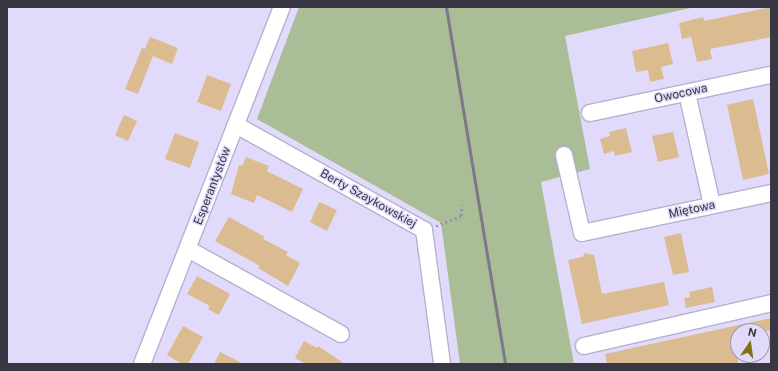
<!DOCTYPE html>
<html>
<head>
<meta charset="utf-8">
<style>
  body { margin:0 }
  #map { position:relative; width:778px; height:371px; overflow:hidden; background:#e1dafa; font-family:"Public Sans",sans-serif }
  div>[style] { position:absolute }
  .green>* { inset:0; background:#a9be97 }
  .building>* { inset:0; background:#dbbc91 }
  .path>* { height:2.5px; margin-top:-1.25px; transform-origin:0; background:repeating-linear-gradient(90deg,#9892aa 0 2px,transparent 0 5px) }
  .roads { filter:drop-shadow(1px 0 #b6b0cf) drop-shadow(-1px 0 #b6b0cf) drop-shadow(0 1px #b6b0cf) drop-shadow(0 -1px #b6b0cf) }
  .minor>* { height:16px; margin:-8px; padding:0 8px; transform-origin:8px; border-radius:8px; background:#fff }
  .rail>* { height:3px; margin:-1.5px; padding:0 1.5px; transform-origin:1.5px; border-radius:1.5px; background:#7c778c }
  span { translate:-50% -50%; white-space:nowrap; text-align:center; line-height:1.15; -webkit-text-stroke:3px #e1dafa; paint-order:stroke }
  .street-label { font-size:12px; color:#3a3744 }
  .frame { position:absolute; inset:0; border:8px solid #3a3744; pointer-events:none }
  .north { position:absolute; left:730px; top:323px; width:40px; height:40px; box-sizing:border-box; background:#e1dafa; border:1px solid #9e99b1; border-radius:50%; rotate:13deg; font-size:11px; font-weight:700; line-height:16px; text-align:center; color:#3a3744 }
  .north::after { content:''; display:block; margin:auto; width:14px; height:18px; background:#817214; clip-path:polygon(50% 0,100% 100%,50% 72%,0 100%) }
</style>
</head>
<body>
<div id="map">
  <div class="green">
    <i style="clip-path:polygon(299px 7px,695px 7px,565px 36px,590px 169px,541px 182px,574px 364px,460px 364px,441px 223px,257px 119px)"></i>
  </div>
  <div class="building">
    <i style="clip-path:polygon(771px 7px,771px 37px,710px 49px,712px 59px,697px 62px,691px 37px,682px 39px,679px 23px,703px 17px,704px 21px)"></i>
    <i style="clip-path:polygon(150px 37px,178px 48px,172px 64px,153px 56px,138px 94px,125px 89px,142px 48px,145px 49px)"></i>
    <i style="clip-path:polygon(668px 43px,673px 64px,661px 67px,664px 79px,650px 82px,648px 70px,636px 72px,632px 51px)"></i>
    <i style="clip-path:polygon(207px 75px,231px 84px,221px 111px,197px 102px)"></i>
    <i style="clip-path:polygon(753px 99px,769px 174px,743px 180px,727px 105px)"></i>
    <i style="clip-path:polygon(124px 115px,137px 121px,128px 141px,115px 135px)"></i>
    <i style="clip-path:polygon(626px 128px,632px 152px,615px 156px,614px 151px,604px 154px,600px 139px,610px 136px,609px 132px)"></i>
    <i style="clip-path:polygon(673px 132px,679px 157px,658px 162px,652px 136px)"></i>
    <i style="clip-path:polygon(175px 133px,199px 142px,190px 168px,165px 159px)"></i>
    <i style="clip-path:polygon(246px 157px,269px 166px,267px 171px,303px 189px,292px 212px,257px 195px,254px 203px,231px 194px,239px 165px,242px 166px)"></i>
    <i style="clip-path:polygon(319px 202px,337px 210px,327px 231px,310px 222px)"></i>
    <i style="clip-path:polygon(229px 217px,265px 237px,263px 239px,288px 252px,286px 255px,300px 263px,288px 286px,258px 268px,260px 266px,215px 241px)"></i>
    <i style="clip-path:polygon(681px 233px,689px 272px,673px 275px,664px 237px)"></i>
    <i style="clip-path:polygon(585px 253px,594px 255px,602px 294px,664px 282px,669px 305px,582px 324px,568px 260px,582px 257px)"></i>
    <i style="clip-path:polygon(197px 276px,230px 294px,219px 315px,208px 309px,210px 306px,187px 294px)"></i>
    <i style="clip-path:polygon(712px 287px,715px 302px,686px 308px,684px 298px,690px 297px,689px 292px)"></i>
    <i style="clip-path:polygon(771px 318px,771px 331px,738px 331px,738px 364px,607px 364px,605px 354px)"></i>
    <i style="clip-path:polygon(183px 326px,203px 337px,188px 364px,182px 364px,167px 355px)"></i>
    <i style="clip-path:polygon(304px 341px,317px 348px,318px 346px,345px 364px,306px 364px,295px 358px)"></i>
    <i style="clip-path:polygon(220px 352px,244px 364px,214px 364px)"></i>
  </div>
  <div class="path">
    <i style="left:436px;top:226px;width:27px;rotate:-22deg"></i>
    <i style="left:461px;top:216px;width:11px;rotate:-85deg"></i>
  </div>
  <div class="roads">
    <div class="minor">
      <i style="left:687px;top:93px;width:115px;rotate:77.4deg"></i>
      <i style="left:590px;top:113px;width:185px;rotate:-11.9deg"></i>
      <i style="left:236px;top:125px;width:215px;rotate:29.2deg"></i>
      <i style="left:424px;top:230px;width:135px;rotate:82.3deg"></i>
      <i style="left:564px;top:155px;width:80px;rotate:77deg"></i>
      <i style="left:582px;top:233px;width:193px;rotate:-11.9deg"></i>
      <i style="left:188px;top:249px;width:175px;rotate:29.1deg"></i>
      <i style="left:584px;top:346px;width:192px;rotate:-12.9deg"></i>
      <i style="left:142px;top:364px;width:383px;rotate:-68.6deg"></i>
    </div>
  </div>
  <div class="rail">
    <i style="left:446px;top:7px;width:362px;rotate:80.6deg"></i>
  </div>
  <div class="street-label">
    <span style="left:681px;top:94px;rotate:-12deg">Owocowa</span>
    <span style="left:213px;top:186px;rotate:-69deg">Esperantystów</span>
    <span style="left:368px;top:199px;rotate:29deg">Berty Szaykowskiej</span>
    <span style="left:692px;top:210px;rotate:-12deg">Miętowa</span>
  </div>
  <div class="frame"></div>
  <div class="north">N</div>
</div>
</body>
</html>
